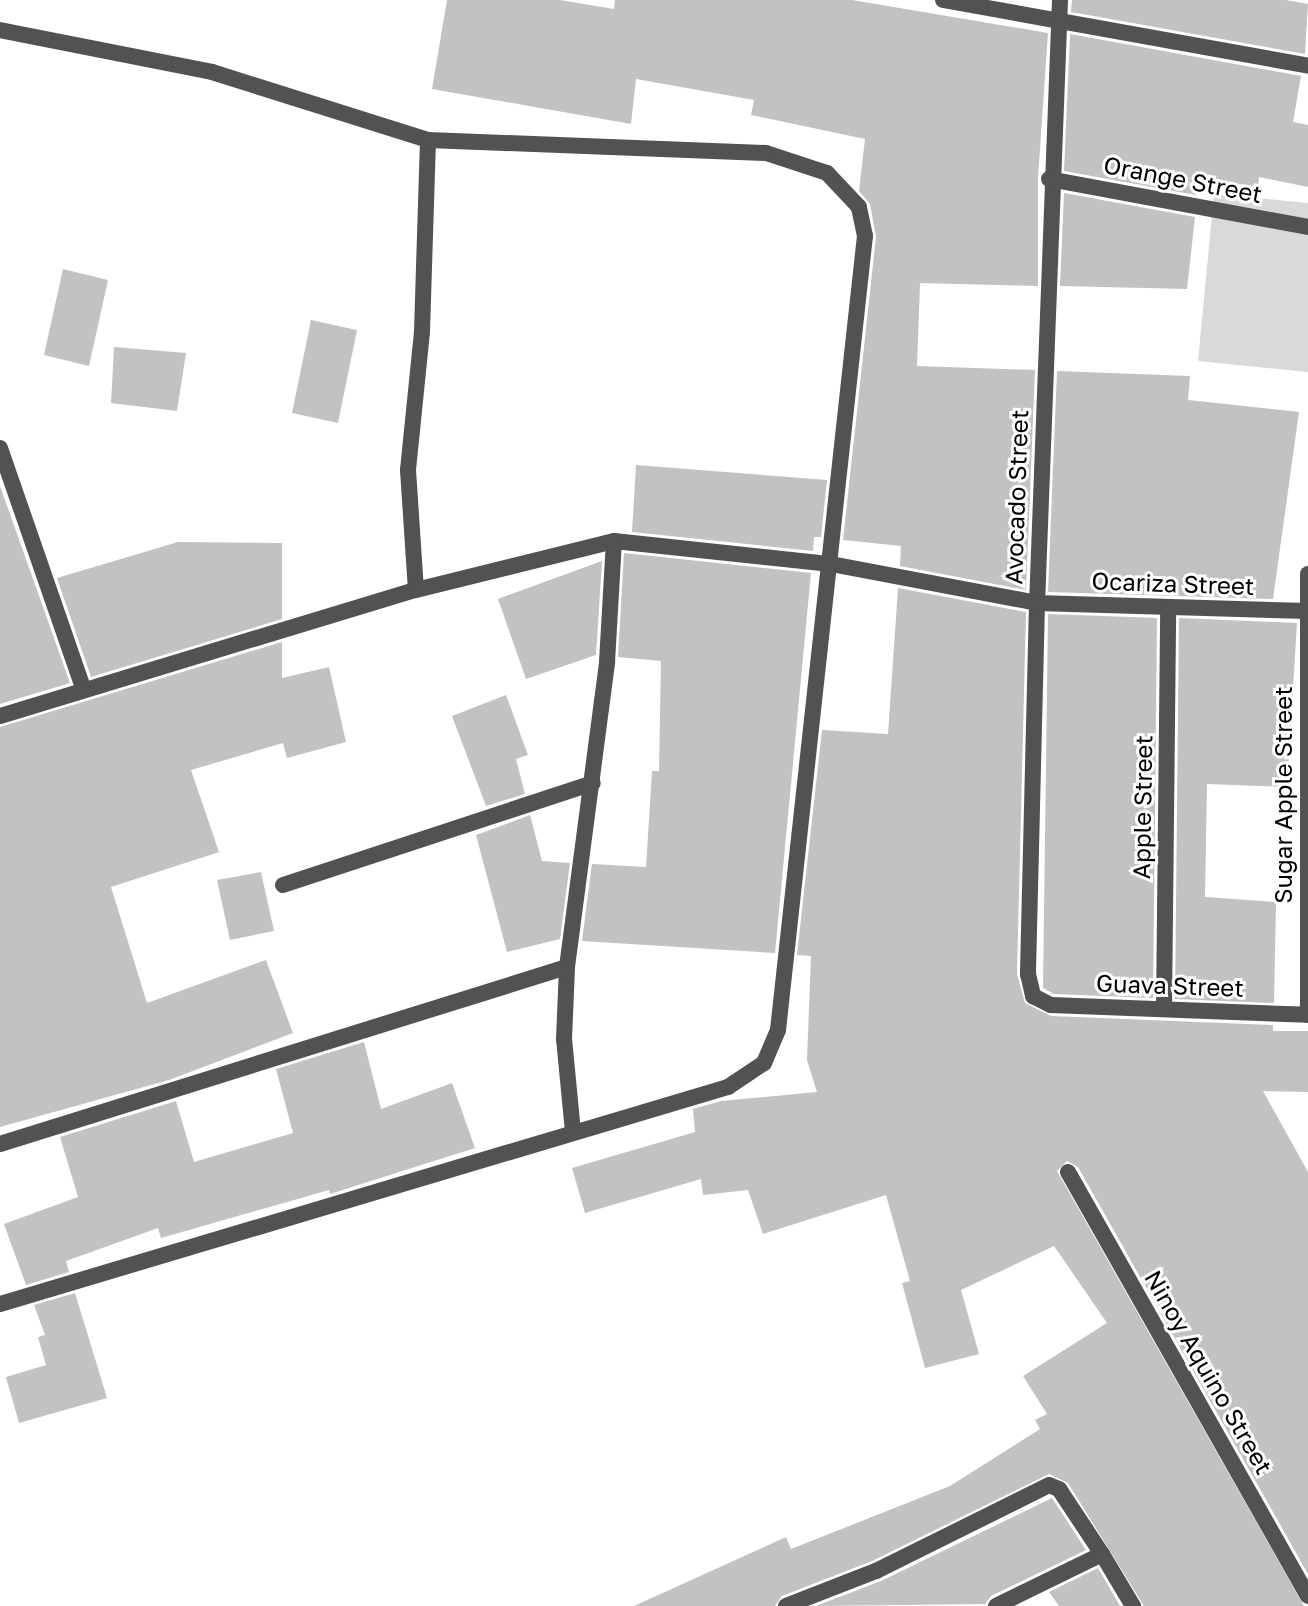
<!DOCTYPE html>
<html>
<head>
<meta charset="utf-8">
<style>
  body { margin:0 }
  #map { position:relative; width:1308px; height:1606px; overflow:hidden; background:#fff; font-family:"Golos Text",sans-serif }
  div>[style] { position:absolute }
  .green>* { inset:0; background:#d9d9d9 }
  .building>* { inset:0; background:#c2c2c2 }
  .street>* { height:16px; margin:-8px; padding:0 8px; transform-origin:8px; border-radius:8px; background:#525252 }
  span { translate:-50% -50%; white-space:nowrap; text-align:center; line-height:1.15; -webkit-text-stroke:6px #fff; paint-order:stroke }
  .street-label { font-size:24px; color:#000 }
</style>
</head>
<body>
<div id="map">
  <div class="green">
    <i style="clip-path:polygon(1214px 194px,1308px 203px,1308px 372px,1198px 361px)"></i>
  </div>
  <div class="building">
    <i style="clip-path:polygon(447px 0,560px 0,614px 9px,615px 0,852px 0,1048px 33px,1038px 178px,1038px 286px,920px 283px,917px 366px,1035px 370px,1026px 590px,900px 566px,901px 546px,843px 540px,876px 237px,870px 204px,859px 191px,865px 139px,751px 115px,754px 100px,636px 79px,631px 124px,432px 89px)"></i>
    <i style="clip-path:polygon(1072px 0,1286px 0,1308px 4px,1305px 54px,1071px 12px)"></i>
    <i style="clip-path:polygon(1070px 34px,1301px 76px,1293px 122px,1308px 125px,1308px 187px,1259px 177px,1258px 187px,1197px 177px,1196px 195px,1064px 171px)"></i>
    <i style="clip-path:polygon(1064px 193px,1195px 217px,1187px 289px,1060px 286px)"></i>
    <i style="clip-path:polygon(63px 269px,108px 280px,89px 366px,44px 355px)"></i>
    <i style="clip-path:polygon(311px 320px,357px 330px,338px 423px,292px 413px)"></i>
    <i style="clip-path:polygon(114px 347px,186px 353px,177px 411px,111px 403px)"></i>
    <i style="clip-path:polygon(1057px 371px,1190px 376px,1188px 400px,1299px 412px,1273px 599px,1048px 592px)"></i>
    <i style="clip-path:polygon(636px 465px,827px 480px,821px 537px,814px 537px,813px 551px,632px 532px)"></i>
    <i style="clip-path:polygon(0 486px,70px 683px,0 704px)"></i>
    <i style="clip-path:polygon(178px 542px,282px 543px,282px 619px,91px 677px,57px 578px)"></i>
    <i style="clip-path:polygon(624px 553px,811px 573px,775px 953px,582px 941px,592px 864px,646px 867px,652px 771px,659px 771px,661px 661px,618px 657px)"></i>
    <i style="clip-path:polygon(602px 561px,596px 655px,526px 679px,498px 599px)"></i>
    <i style="clip-path:polygon(898px 588px,1026px 612px,1017px 974px,1025px 1003px,1051px 1016px,1273px 1025px,1273px 1031px,1308px 1031px,1308px 1092px,1263px 1091px,1308px 1172px,1308px 1574px,1078px 1167px,1067px 1161px,1057px 1171px,1304px 1606px,1144px 1606px,1068px 1483px,1049px 1474px,872px 1561px,782px 1596px,775px 1606px,634px 1606px,786px 1537px,791px 1549px,950px 1486px,1040px 1429px,1035px 1420px,1047px 1414px,1023px 1376px,1107px 1323px,1054px 1246px,961px 1290px,979px 1354px,925px 1368px,902px 1283px,910px 1281px,886px 1195px,763px 1234px,748px 1190px,703px 1195px,701px 1179px,585px 1213px,572px 1168px,695px 1132px,693px 1109px,721px 1101px,817px 1092px,807px 1060px,811px 956px,797px 955px,822px 730px,888px 734px)"></i>
    <i style="clip-path:polygon(1048px 614px,1157px 618px,1153px 998px,1054px 994px,1043px 988px)"></i>
    <i style="clip-path:polygon(1179px 618px,1297px 623px,1287px 787px,1207px 784px,1205px 897px,1276px 902px,1274px 1003px,1175px 999px)"></i>
    <i style="clip-path:polygon(282px 642px,282px 678px,329px 667px,346px 742px,287px 758px,283px 743px,191px 770px,219px 852px,111px 887px,147px 1003px,266px 960px,293px 1033px,169px 1080px,0 1127px,0 727px)"></i>
    <i style="clip-path:polygon(506px 695px,528px 755px,516px 759px,525px 794px,486px 806px,452px 716px)"></i>
    <i style="clip-path:polygon(530px 815px,542px 861px,570px 863px,560px 939px,507px 952px,476px 835px)"></i>
    <i style="clip-path:polygon(261px 872px,274px 931px,230px 940px,217px 880px)"></i>
    <i style="clip-path:polygon(364px 1042px,381px 1109px,452px 1083px,475px 1148px,330px 1194px,329px 1190px,161px 1238px,158px 1228px,66px 1261px,69px 1272px,26px 1285px,4px 1224px,78px 1197px,60px 1137px,176px 1101px,194px 1162px,293px 1133px,276px 1069px)"></i>
    <i style="clip-path:polygon(75px 1293px,107px 1398px,19px 1423px,6px 1377px,46px 1365px,38px 1337px,45px 1335px,34px 1305px)"></i>
    <i style="clip-path:polygon(1052px 1498px,1086px 1550px,991px 1596px,985px 1604px,816px 1606px,881px 1581px)"></i>
    <i style="clip-path:polygon(1098px 1568px,1120px 1606px,1059px 1606px,1049px 1592px)"></i>
  </div>
  <div class="street">
    <i style="left:943px;top:0;width:371px;rotate:10.2deg"></i>
    <i style="left:1060px;top:0;width:603px;rotate:92.18deg"></i>
    <i style="left:1037px;top:603px;width:371px;rotate:91.4deg"></i>
    <i style="left:1028px;top:974px;width:23px;rotate:77deg"></i>
    <i style="left:1033px;top:996px;width:20px;rotate:27deg"></i>
    <i style="left:1051px;top:1005px;width:257px;rotate:2.2deg"></i>
    <i style="left:0;top:30px;width:216px;rotate:11.2deg"></i>
    <i style="left:212px;top:72px;width:226px;rotate:17.5deg"></i>
    <i style="left:428px;top:140px;width:192px;rotate:91.8deg"></i>
    <i style="left:422px;top:332px;width:139px;rotate:95.8deg"></i>
    <i style="left:408px;top:470px;width:120px;rotate:86.2deg"></i>
    <i style="left:1049px;top:179px;width:263px;rotate:10.5deg"></i>
    <i style="left:0;top:448px;width:256px;rotate:70.9deg"></i>
    <i style="left:0;top:716px;width:435px;rotate:-16.9deg"></i>
    <i style="left:416px;top:590px;width:204px;rotate:-13.9deg"></i>
    <i style="left:614px;top:541px;width:218px;rotate:6.1deg"></i>
    <i style="left:831px;top:564px;width:210px;rotate:10.7deg"></i>
    <i style="left:1037px;top:603px;width:271px;rotate:1.7deg"></i>
    <i style="left:283px;top:885px;width:326px;rotate:-18.2deg"></i>
    <i style="left:1164px;top:1009px;width:402px;rotate:-89.4deg"></i>
    <i style="left:1308px;top:1015px;width:441px;rotate:-90deg"></i>
    <i style="left:573px;top:1132px;width:93px;rotate:-95.5deg"></i>
    <i style="left:564px;top:1039px;width:72px;rotate:-87.6deg"></i>
    <i style="left:567px;top:967px;width:308px;rotate:-82.5deg"></i>
    <i style="left:607px;top:662px;width:121px;rotate:-86.7deg"></i>
    <i style="left:0;top:1144px;width:594px;rotate:-17.34deg"></i>
    <i style="left:1068px;top:1172px;width:487px;rotate:60.5deg"></i>
    <i style="left:0;top:1304px;width:760px;rotate:-16.6deg"></i>
    <i style="left:728px;top:1087px;width:43px;rotate:-33.7deg"></i>
    <i style="left:764px;top:1063px;width:36px;rotate:-67deg"></i>
    <i style="left:778px;top:1030px;width:799px;rotate:-83.75deg"></i>
    <i style="left:865px;top:236px;width:30px;rotate:-102deg"></i>
    <i style="left:859px;top:207px;width:47px;rotate:-133.3deg"></i>
    <i style="left:827px;top:173px;width:64px;rotate:-161.8deg"></i>
    <i style="left:766px;top:153px;width:338px;rotate:-177.8deg"></i>
    <i style="left:786px;top:1606px;width:97px;rotate:-21.3deg"></i>
    <i style="left:876px;top:1571px;width:193px;rotate:-26.4deg"></i>
    <i style="left:1049px;top:1485px;width:11px;rotate:22deg"></i>
    <i style="left:1059px;top:1489px;width:78px;rotate:56.5deg"></i>
    <i style="left:996px;top:1606px;width:118px;rotate:-26.1deg"></i>
    <i style="left:1102px;top:1554px;width:61px;rotate:59.2deg"></i>
  </div>
  <div class="street-label">
    <span style="left:1183px;top:179px;rotate:11deg">Orange Street</span>
    <span style="left:1016px;top:497px;rotate:-88deg">Avocado Street</span>
    <span style="left:1173px;top:583px;rotate:2deg">Ocariza Street</span>
    <span style="left:1283px;top:795px;rotate:-90deg">Sugar Apple Street</span>
    <span style="left:1142px;top:807px;rotate:-89deg">Apple Street</span>
    <span style="left:1170px;top:985px;rotate:2deg">Guava Street</span>
    <span style="left:1209px;top:1372px;rotate:60deg">Ninoy Aquino Street</span>
  </div>
</div>
</body>
</html>
